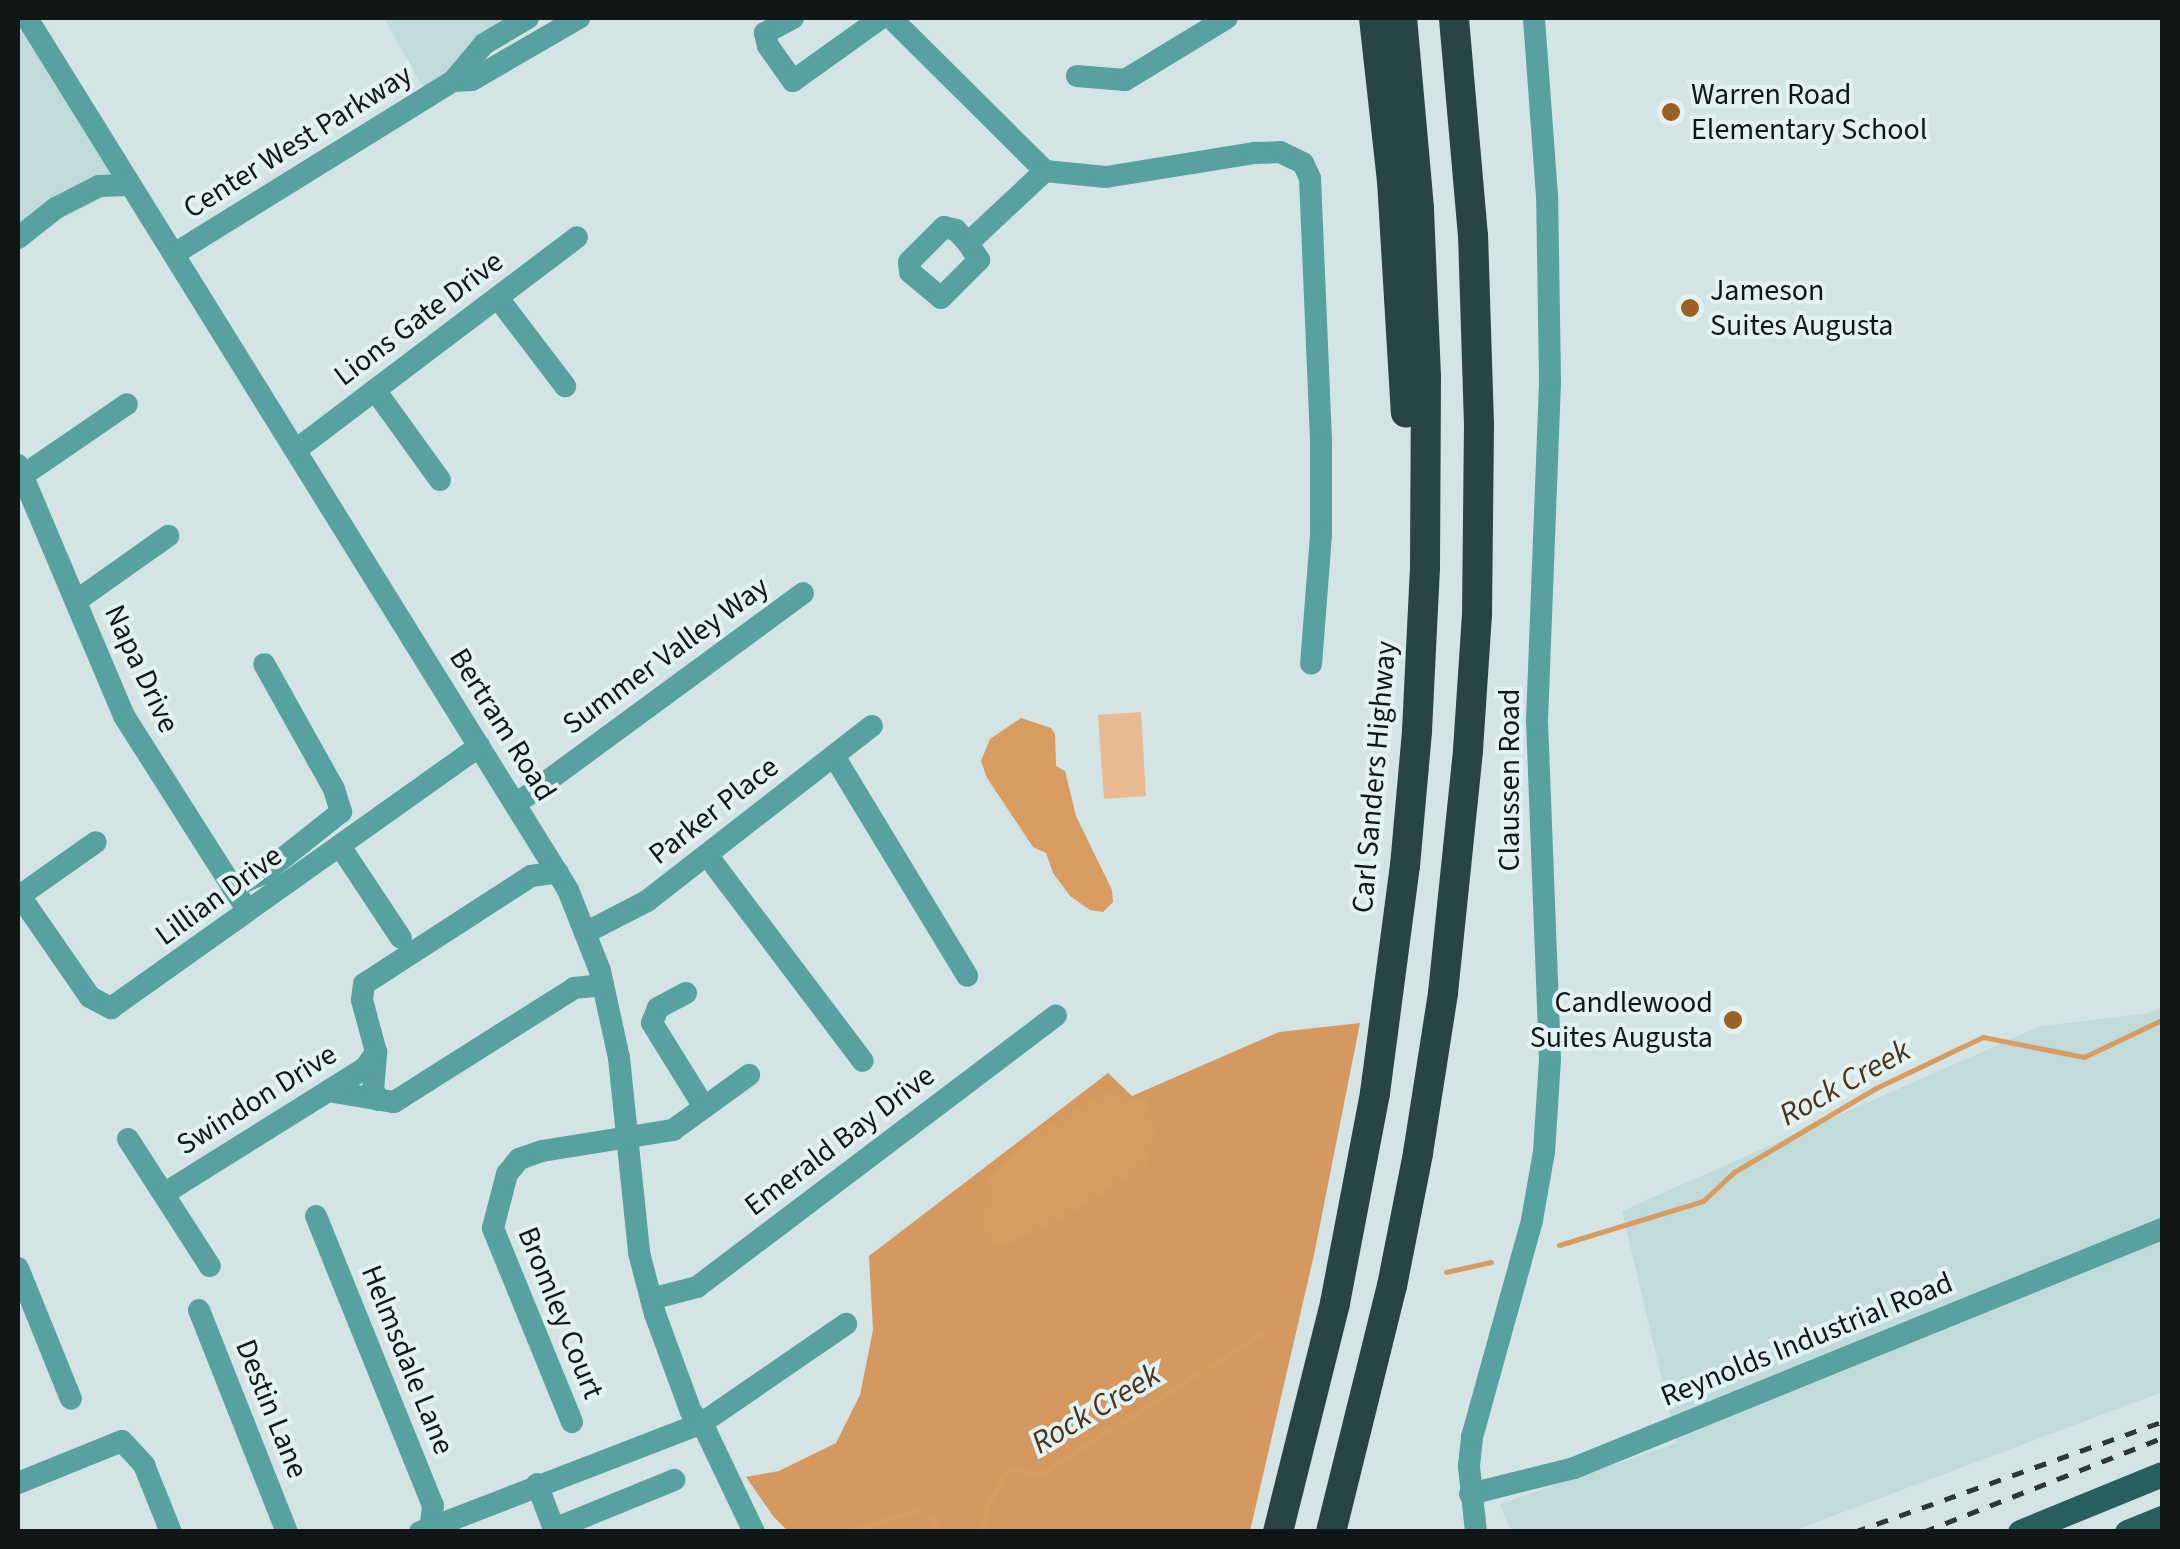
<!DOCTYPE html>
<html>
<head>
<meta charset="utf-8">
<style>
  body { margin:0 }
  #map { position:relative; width:2180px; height:1549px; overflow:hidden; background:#d4e4e4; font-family:"Source Sans 3",sans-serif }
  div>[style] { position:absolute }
  .built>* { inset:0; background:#c1dada }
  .green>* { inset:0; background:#e7ba91 }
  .forest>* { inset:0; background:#d5985e }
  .water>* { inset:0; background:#d89c61 }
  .stream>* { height:5px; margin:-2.5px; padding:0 2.5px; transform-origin:2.5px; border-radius:2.5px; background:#d89c61 }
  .minor>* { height:22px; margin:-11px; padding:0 11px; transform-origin:11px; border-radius:11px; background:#57a2a1 }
  .major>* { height:25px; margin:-12.5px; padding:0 12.5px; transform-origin:12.5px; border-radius:12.5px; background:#295e5e }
  .highway>* { height:30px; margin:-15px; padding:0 15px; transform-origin:15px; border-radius:15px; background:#294444 }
  .rail>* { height:5px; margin-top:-2.5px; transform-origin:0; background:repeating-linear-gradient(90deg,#2f3636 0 12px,transparent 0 24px) }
  .dots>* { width:28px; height:28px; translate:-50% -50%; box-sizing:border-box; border:5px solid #e2f1f1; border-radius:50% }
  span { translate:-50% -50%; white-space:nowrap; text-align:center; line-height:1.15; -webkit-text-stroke:8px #e2f1f1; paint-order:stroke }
  .poi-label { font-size:30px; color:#111717 }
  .left { translate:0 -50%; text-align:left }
  .right { translate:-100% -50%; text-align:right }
  .street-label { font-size:30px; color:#111717 }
  .water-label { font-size:32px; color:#4b3118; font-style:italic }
  .frame { position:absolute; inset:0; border:20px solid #111717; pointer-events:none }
</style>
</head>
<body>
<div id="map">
  <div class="built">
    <i style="clip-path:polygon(18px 18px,129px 185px,18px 240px)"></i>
    <i style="clip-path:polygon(384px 18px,529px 18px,423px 87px)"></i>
    <i style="clip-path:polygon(2162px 1008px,2162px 1392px,1793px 1531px,1511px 1531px,1500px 1504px,1677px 1443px,1622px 1211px,2041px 1026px,2144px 1014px)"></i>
  </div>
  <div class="green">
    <i style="clip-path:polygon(1141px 712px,1146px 796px,1104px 799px,1098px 715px)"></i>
  </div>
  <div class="forest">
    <i style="clip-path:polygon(1360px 1023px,1314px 1255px,1250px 1531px,788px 1531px,773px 1516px,746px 1477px,779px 1471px,836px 1443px,860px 1395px,873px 1330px,869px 1256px,1108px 1073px,1132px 1096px,1279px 1032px)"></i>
  </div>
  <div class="water">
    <i style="clip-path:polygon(1021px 718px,1051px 728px,1055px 734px,1056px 766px,1065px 771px,1076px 816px,1112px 890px,1113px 902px,1103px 912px,1090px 910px,1070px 896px,1053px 873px,1046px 853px,1033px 847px,987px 778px,981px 761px,990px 739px)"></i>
    <i style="clip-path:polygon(1103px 1093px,1147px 1100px,1155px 1133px,1147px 1165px,1069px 1215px,999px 1248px,983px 1237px,985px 1181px,1036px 1132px)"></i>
  </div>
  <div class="stream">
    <i style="left:1559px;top:1245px;width:151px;rotate:-17deg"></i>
    <i style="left:1703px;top:1201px;width:42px;rotate:-43.1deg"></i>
    <i style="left:1734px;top:1172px;width:165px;rotate:-30.6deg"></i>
    <i style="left:1876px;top:1088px;width:119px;rotate:-25.5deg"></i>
    <i style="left:1983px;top:1037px;width:103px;rotate:11.2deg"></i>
    <i style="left:2084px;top:1057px;width:86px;rotate:-25.4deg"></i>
    <i style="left:1446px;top:1272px;width:46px;rotate:-12.5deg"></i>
    <i style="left:847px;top:1532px;width:72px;rotate:-17.7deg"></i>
    <i style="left:916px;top:1510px;width:21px;rotate:29deg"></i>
    <i style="left:934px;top:1520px;width:12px;rotate:76deg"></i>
    <i style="left:982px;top:1532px;width:27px;rotate:-80deg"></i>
    <i style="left:987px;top:1505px;width:43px;rotate:-59.3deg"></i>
    <i style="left:1009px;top:1468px;width:31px;rotate:13deg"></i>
    <i style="left:1039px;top:1475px;width:264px;rotate:-32.5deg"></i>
  </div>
  <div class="minor">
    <i style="left:27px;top:18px;width:1026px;rotate:58.18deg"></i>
    <i style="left:568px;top:890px;width:87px;rotate:68.4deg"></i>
    <i style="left:600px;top:971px;width:89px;rotate:77.7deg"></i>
    <i style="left:619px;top:1058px;width:196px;rotate:84.1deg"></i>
    <i style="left:639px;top:1253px;width:63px;rotate:75.3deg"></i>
    <i style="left:655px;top:1314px;width:104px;rotate:69.8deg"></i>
    <i style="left:691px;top:1412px;width:16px;rotate:45deg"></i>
    <i style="left:702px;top:1423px;width:121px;rotate:64.5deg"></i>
    <i style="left:793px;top:18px;width:32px;rotate:152deg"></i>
    <i style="left:765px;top:33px;width:13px;rotate:77deg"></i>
    <i style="left:768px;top:46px;width:43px;rotate:54.5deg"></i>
    <i style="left:793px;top:81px;width:108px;rotate:-35.6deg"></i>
    <i style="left:891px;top:18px;width:217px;rotate:44.8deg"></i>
    <i style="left:1045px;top:171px;width:61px;rotate:5.6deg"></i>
    <i style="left:1106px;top:177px;width:151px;rotate:-9.2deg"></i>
    <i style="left:1255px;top:153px;width:25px;rotate:-2deg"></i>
    <i style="left:1280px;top:152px;width:25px;rotate:26deg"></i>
    <i style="left:1303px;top:163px;width:17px;rotate:65deg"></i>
    <i style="left:1310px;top:178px;width:265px;rotate:87.6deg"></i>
    <i style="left:1321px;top:443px;width:92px;rotate:90deg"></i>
    <i style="left:1321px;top:535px;width:129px;rotate:94.4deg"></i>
    <i style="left:1077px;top:76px;width:48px;rotate:4.8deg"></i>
    <i style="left:1125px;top:80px;width:119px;rotate:-31.3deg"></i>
    <i style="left:453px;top:81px;width:19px;rotate:-3deg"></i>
    <i style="left:472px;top:80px;width:124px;rotate:-30.1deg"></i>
    <i style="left:18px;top:238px;width:48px;rotate:-38.3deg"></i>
    <i style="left:56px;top:208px;width:48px;rotate:-27.1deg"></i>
    <i style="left:99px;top:186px;width:30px;rotate:-2deg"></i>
    <i style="left:968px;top:243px;width:18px;rotate:-133deg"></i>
    <i style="left:956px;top:230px;width:12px;rotate:-166deg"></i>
    <i style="left:944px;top:227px;width:49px;rotate:135deg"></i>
    <i style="left:909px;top:262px;width:10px;rotate:84deg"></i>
    <i style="left:910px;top:272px;width:40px;rotate:40deg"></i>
    <i style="left:941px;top:298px;width:54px;rotate:-45deg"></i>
    <i style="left:979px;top:260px;width:20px;rotate:-123deg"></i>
    <i style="left:968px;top:243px;width:105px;rotate:-43.1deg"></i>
    <i style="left:174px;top:254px;width:328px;rotate:-31.8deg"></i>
    <i style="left:453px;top:81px;width:48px;rotate:-50deg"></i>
    <i style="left:484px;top:44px;width:51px;rotate:-30.6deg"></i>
    <i style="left:498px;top:298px;width:111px;rotate:52.7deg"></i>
    <i style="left:375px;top:390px;width:111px;rotate:54.2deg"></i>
    <i style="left:297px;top:449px;width:351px;rotate:-37.1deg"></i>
    <i style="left:18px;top:465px;width:272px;rotate:67.1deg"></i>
    <i style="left:124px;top:716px;width:217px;rotate:57.6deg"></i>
    <i style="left:22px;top:476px;width:127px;rotate:-34.4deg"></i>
    <i style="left:76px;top:601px;width:113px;rotate:-35.2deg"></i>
    <i style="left:834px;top:756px;width:257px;rotate:58.8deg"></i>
    <i style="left:516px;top:804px;width:356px;rotate:-36.3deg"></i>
    <i style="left:340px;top:846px;width:110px;rotate:56.5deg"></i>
    <i style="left:707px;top:855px;width:258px;rotate:52.9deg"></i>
    <i style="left:232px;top:887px;width:34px;rotate:-23deg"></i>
    <i style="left:263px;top:874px;width:100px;rotate:-38.5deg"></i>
    <i style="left:341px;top:812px;width:24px;rotate:-107deg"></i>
    <i style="left:334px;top:789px;width:143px;rotate:-119.2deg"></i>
    <i style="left:20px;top:896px;width:123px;rotate:55.3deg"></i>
    <i style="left:90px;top:997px;width:24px;rotate:28deg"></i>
    <i style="left:111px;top:1008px;width:452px;rotate:-35.4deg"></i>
    <i style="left:18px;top:897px;width:95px;rotate:-35.2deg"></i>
    <i style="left:585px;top:933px;width:70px;rotate:-27.3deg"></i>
    <i style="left:647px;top:901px;width:285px;rotate:-37.9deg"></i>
    <i style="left:686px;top:993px;width:32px;rotate:152deg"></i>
    <i style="left:658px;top:1008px;width:16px;rotate:112deg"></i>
    <i style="left:652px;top:1023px;width:99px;rotate:58.2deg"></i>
    <i style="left:328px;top:1091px;width:67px;rotate:9.5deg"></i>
    <i style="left:394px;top:1102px;width:213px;rotate:-32.3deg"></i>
    <i style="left:574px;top:988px;width:29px;rotate:-6deg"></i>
    <i style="left:379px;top:1100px;width:12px;rotate:-121deg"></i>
    <i style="left:373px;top:1090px;width:38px;rotate:-85deg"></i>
    <i style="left:376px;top:1052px;width:54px;rotate:-105.1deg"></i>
    <i style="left:362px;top:1000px;width:16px;rotate:-83deg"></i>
    <i style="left:364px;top:984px;width:199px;rotate:-32.9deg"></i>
    <i style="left:531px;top:876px;width:27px;rotate:-8deg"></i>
    <i style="left:128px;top:1139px;width:151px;rotate:57.2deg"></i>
    <i style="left:165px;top:1193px;width:236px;rotate:-32deg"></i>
    <i style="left:365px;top:1068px;width:19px;rotate:-55deg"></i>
    <i style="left:316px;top:1216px;width:312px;rotate:68deg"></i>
    <i style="left:433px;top:1505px;width:27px;rotate:96deg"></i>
    <i style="left:18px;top:1268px;width:141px;rotate:68deg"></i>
    <i style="left:651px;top:1299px;width:48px;rotate:-14.6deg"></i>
    <i style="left:697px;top:1287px;width:450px;rotate:-37.1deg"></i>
    <i style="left:199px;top:1310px;width:239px;rotate:68.4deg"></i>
    <i style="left:572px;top:1422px;width:209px;rotate:-112.2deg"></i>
    <i style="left:493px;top:1228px;width:56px;rotate:-75.5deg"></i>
    <i style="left:507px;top:1174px;width:19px;rotate:-51deg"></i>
    <i style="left:519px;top:1159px;width:24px;rotate:-19deg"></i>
    <i style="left:542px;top:1151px;width:133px;rotate:-9.1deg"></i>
    <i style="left:673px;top:1130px;width:94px;rotate:-35.9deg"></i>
    <i style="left:18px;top:1483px;width:112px;rotate:-22deg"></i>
    <i style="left:122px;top:1441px;width:33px;rotate:47deg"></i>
    <i style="left:144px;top:1465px;width:72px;rotate:68.1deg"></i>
    <i style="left:537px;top:1484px;width:48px;rotate:69.3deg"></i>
    <i style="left:554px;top:1529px;width:130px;rotate:-22.2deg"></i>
    <i style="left:1470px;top:1494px;width:107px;rotate:-14deg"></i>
    <i style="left:1574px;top:1468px;width:635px;rotate:-22.12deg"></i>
    <i style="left:420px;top:1532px;width:302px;rotate:-21.1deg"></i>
    <i style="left:702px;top:1423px;width:175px;rotate:-34.5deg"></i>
    <i style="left:1476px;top:1532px;width:66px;rotate:-96.1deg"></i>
    <i style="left:1469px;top:1466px;width:29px;rotate:-84deg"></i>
    <i style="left:1472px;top:1437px;width:225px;rotate:-74.5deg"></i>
    <i style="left:1532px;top:1220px;width:69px;rotate:-80deg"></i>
    <i style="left:1544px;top:1152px;width:93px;rotate:-86.3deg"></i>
    <i style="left:1550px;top:1059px;width:338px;rotate:-92.2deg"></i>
    <i style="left:1537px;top:721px;width:341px;rotate:-87.8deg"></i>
    <i style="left:1550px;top:380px;width:184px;rotate:-90.9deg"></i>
    <i style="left:1547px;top:196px;width:178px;rotate:-94.2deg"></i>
  </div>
  <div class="major">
    <i style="left:2020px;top:1532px;width:153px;rotate:-22.2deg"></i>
    <i style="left:2127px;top:1532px;width:38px;rotate:-22deg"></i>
  </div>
  <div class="highway">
    <i style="left:1374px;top:18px;width:163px;rotate:83.7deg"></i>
    <i style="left:1392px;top:180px;width:233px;rotate:86.6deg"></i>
    <i style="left:1278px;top:1532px;width:236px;rotate:-76deg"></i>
    <i style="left:1335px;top:1303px;width:214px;rotate:-79.2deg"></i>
    <i style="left:1375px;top:1093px;width:229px;rotate:-82.5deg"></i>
    <i style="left:1405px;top:866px;width:136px;rotate:-84.9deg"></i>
    <i style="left:1417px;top:731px;width:163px;rotate:-87.2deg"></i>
    <i style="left:1425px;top:568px;width:191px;rotate:-89.7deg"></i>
    <i style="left:1426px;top:377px;width:169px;rotate:-92.4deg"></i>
    <i style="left:1419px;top:208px;width:191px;rotate:-95.1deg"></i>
    <i style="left:1331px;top:1532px;width:253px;rotate:-76.1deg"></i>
    <i style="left:1392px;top:1286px;width:136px;rotate:-78.9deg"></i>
    <i style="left:1418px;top:1153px;width:162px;rotate:-81.1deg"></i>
    <i style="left:1443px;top:993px;width:244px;rotate:-84.1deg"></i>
    <i style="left:1468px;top:750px;width:135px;rotate:-86.2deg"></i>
    <i style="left:1477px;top:615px;width:190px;rotate:-89.4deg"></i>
    <i style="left:1479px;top:425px;width:189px;rotate:-91.8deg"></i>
    <i style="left:1473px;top:236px;width:219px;rotate:-95deg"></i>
  </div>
  <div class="rail">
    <i style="left:1854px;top:1532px;width:327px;rotate:-19.7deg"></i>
    <i style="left:1923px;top:1532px;width:257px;rotate:-21.5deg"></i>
  </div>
  <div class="dots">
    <i style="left:1671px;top:112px;background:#9b6120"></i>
    <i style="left:1690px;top:308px;background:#9b6120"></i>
    <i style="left:1733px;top:1020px;background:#9b6120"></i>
  </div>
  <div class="poi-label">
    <span class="left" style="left:1691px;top:112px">Warren Road<br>Elementary School</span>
    <span class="left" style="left:1710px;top:308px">Jameson<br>Suites Augusta</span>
    <span class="right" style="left:1713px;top:1020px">Candlewood<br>Suites Augusta</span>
  </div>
  <div class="street-label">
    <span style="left:298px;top:142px;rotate:-32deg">Center West Parkway</span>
    <span style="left:419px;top:319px;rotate:-37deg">Lions Gate Drive</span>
    <span style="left:666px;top:656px;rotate:-36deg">Summer Valley Way</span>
    <span style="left:141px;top:669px;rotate:65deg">Napa Drive</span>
    <span style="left:502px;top:725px;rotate:58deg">Bertram Road</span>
    <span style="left:1375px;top:777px;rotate:-85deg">Carl Sanders Highway</span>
    <span style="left:1510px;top:780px;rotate:-90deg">Claussen Road</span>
    <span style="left:714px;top:811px;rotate:-38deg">Parker Place</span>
    <span style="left:219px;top:896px;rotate:-36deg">Lillian Drive</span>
    <span style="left:257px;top:1100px;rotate:-32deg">Swindon Drive</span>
    <span style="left:840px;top:1141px;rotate:-37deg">Emerald Bay Drive</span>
    <span style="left:560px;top:1313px;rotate:68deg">Bromley Court</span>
    <span style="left:1807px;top:1340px;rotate:-22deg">Reynolds Industrial Road</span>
    <span style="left:407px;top:1360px;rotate:68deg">Helmsdale Lane</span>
    <span style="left:271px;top:1409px;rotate:68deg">Destin Lane</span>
  </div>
  <div class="water-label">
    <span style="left:1845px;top:1083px;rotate:-29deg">Rock Creek</span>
    <span style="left:1096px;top:1409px;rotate:-31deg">Rock Creek</span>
  </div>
  <div class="frame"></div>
</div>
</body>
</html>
